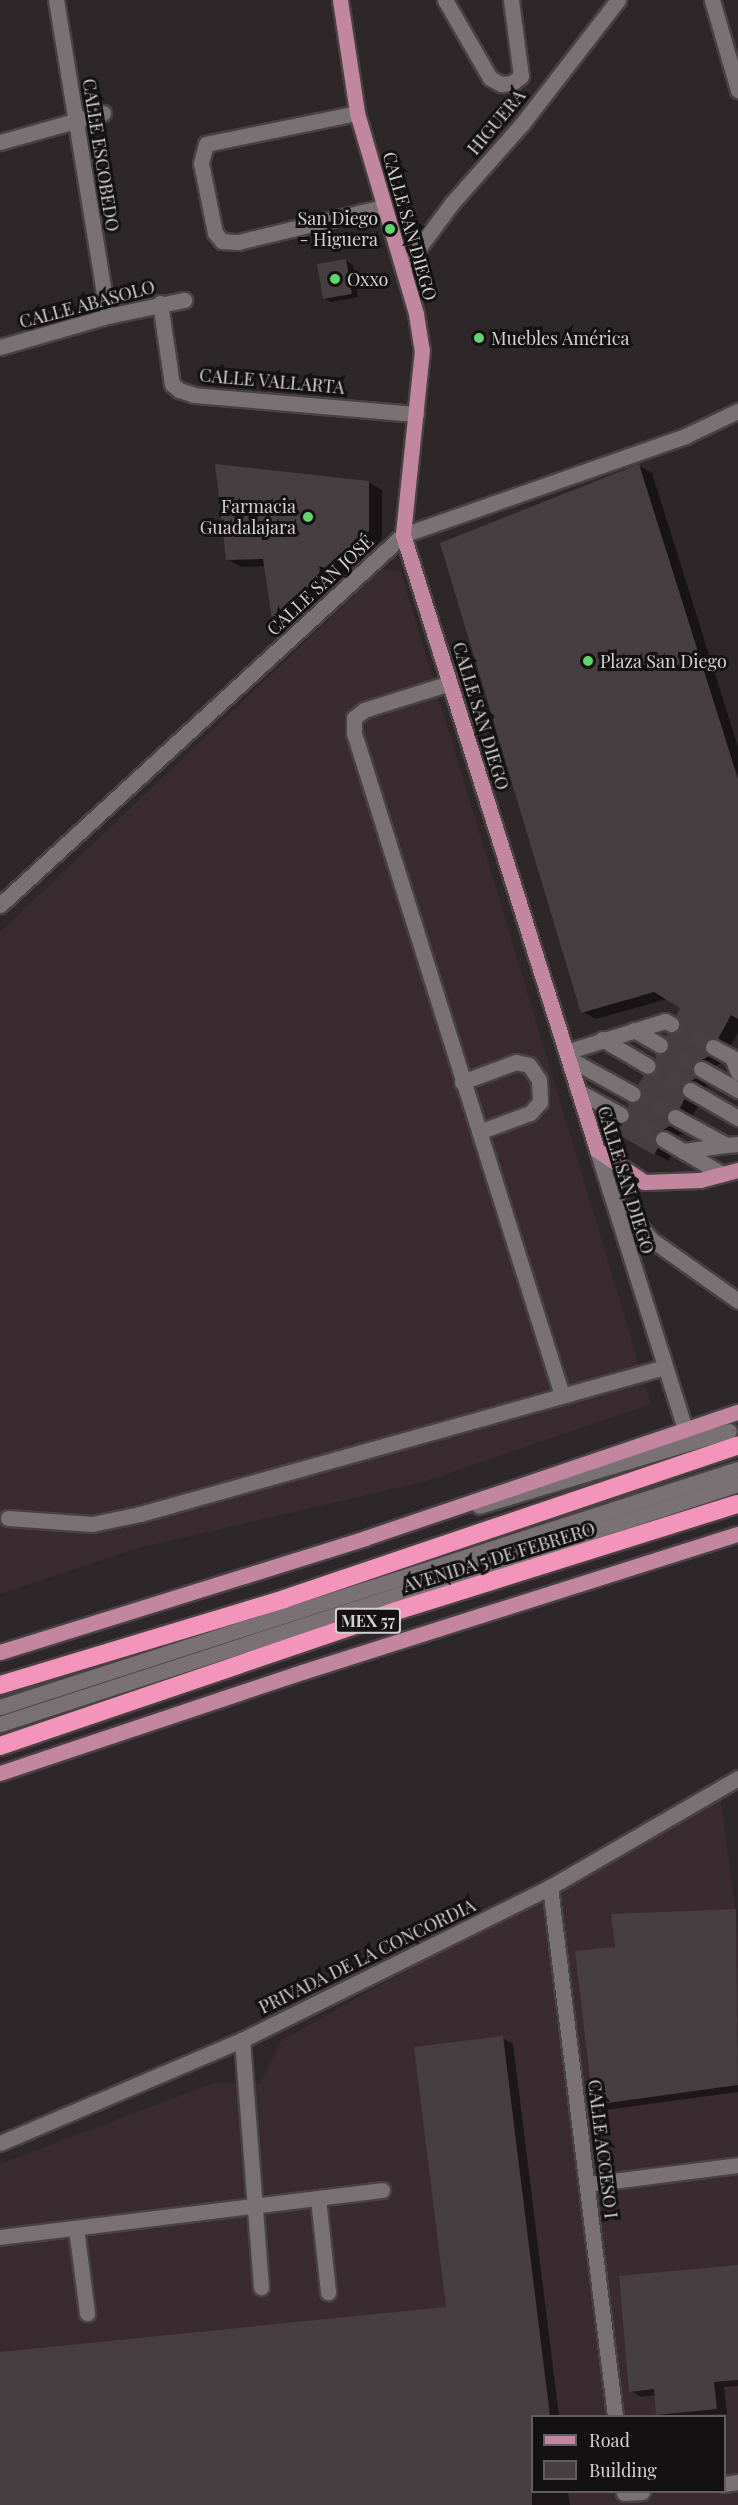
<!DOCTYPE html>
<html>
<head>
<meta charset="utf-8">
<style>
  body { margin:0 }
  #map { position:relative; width:738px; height:2505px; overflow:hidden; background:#2d2729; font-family:"Playfair Display",serif }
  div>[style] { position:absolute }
  .built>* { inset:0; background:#392b30 }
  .shadow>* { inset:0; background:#0007 }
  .building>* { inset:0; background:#463e41 }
  .minor-tunnel>* { height:15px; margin-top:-7.5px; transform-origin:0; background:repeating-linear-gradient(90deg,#464042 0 15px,transparent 0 23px) }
  .roads { filter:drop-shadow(2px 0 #484244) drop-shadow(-2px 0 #484244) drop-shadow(0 2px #484244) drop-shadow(0 -2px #484244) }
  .minor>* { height:15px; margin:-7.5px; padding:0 7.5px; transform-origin:7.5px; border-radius:7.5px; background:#797174 }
  .major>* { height:15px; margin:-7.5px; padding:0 7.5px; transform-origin:7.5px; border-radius:7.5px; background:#c2869e }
  .highway>* { height:18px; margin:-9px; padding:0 9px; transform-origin:9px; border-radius:9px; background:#f394ba }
  .dots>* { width:16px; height:16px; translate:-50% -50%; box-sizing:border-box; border:3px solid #141112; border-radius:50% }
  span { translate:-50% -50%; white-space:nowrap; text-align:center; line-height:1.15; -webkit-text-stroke:6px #141112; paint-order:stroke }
  .shield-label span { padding:2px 4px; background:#141112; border:2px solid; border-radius:4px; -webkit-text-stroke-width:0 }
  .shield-label { font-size:16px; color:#d5d1d2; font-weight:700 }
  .street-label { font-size:18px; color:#d5d1d2 }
  .poi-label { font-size:18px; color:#d5d1d2 }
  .right { translate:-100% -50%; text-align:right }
  .left { translate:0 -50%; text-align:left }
  .legend { position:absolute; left:531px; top:2415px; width:195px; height:78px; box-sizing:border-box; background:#141112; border:2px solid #615e5f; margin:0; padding:8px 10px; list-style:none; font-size:18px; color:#d5d1d2 }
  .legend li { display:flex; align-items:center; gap:12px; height:30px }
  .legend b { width:30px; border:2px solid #615e5f }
</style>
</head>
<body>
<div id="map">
  <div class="built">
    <i style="clip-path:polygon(382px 569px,401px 572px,651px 1404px,423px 1482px,135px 1549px,0 1594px,0 932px)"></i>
    <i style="clip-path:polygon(evenodd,720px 1793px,738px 1931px,738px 2505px,0 2505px,0 2164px,213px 2083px,260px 2084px,281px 2041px,720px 1793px,532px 2416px,724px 2416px,724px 2492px,532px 2492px,532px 2416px)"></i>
  </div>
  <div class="shadow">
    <i style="clip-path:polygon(346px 261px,353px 265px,358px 297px,331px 302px,324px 298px)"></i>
    <i style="clip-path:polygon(639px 466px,652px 473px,738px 747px,738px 1033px,731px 1045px,717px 1049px,721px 1063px,705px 1072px,709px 1085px,694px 1093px,698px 1106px,693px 1115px,679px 1119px,683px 1133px,667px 1142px,671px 1155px,668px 1161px,614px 1131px,631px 1120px,644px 1099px,658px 1071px,655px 1058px,669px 1051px,682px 1024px,682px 1008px,667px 999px,596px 1019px,583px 1012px)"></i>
    <i style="clip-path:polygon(368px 482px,382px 490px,382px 539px,286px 627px,273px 619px,265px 566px,241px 567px,227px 559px)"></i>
    <i style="clip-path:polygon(736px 1911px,738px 2092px,605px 2110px,594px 2104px,617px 1948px)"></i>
    <i style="clip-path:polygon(503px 2038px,513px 2044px,559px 2416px,532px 2416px,532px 2492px,568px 2492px,570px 2505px,0 2505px,0 2353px,448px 2309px)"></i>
    <i style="clip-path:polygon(738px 2266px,738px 2386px,724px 2387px,727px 2414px,662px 2416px,658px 2414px,656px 2395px,641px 2397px,631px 2391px)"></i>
  </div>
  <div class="building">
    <i style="clip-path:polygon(346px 259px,352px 294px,323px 299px,317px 264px)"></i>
    <i style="clip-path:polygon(215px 464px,369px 481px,369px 531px,272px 620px,263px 559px,226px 560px)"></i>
    <i style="clip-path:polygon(639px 464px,738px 779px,738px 1019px,731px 1015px,718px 1039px,705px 1042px,709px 1056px,692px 1065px,697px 1078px,681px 1086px,685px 1098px,680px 1108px,667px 1112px,670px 1126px,654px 1135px,658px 1148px,654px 1155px,612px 1131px,617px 1124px,630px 1119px,628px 1103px,642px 1098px,638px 1085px,644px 1075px,657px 1070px,655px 1053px,669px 1049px,664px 1036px,679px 1029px,676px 1016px,680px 1008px,654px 992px,581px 1013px,440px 543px)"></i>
    <i style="clip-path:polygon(736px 1909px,738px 2085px,593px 2105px,575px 1951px,615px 1947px,611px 1914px)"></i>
    <i style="clip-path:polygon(503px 2036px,550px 2416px,532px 2416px,532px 2505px,0 2505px,0 2352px,446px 2307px,414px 2047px)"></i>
    <i style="clip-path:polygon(738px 2265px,738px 2380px,714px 2382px,717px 2409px,656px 2415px,654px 2389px,629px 2392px,619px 2276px)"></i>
  </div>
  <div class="minor-tunnel">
    <i style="left:671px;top:1024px;width:48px;rotate:28.7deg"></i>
    <i style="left:660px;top:1045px;width:48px;rotate:30.3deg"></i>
    <i style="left:648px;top:1066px;width:48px;rotate:29.7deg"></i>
    <i style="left:633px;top:1094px;width:48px;rotate:28.7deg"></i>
    <i style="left:621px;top:1115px;width:48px;rotate:29.7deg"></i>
  </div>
  <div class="roads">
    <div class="minor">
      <i style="left:56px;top:0;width:320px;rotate:80.7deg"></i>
      <i style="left:445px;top:0;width:90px;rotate:60deg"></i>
      <i style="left:490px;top:78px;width:13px;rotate:29deg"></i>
      <i style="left:501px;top:84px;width:11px;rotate:-5deg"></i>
      <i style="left:512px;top:83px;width:11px;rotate:-38deg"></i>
      <i style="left:521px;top:76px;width:77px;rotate:-97.5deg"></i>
      <i style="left:712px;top:0;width:94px;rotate:73.9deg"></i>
      <i style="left:357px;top:113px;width:154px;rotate:168.4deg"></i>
      <i style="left:206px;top:144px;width:20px;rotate:105deg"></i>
      <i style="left:201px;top:163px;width:71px;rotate:78.7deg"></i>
      <i style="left:215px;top:233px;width:11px;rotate:49deg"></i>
      <i style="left:222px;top:241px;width:16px;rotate:4deg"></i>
      <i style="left:238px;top:242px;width:149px;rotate:-13.6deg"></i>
      <i style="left:0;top:142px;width:107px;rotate:-15.7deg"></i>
      <i style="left:403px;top:269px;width:82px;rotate:-53.4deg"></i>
      <i style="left:452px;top:203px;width:106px;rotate:-48.5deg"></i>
      <i style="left:522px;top:124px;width:157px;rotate:-52.3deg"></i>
      <i style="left:160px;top:303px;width:82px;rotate:81.6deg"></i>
      <i style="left:172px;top:384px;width:9px;rotate:41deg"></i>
      <i style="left:179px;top:390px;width:16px;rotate:18deg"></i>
      <i style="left:194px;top:395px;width:223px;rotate:4.9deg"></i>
      <i style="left:0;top:347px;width:112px;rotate:-16deg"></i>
      <i style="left:108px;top:316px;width:78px;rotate:-11.9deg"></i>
      <i style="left:450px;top:683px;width:90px;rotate:162.6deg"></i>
      <i style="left:364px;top:710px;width:13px;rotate:141deg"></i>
      <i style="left:354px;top:718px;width:15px;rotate:90deg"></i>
      <i style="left:354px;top:733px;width:694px;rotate:72.56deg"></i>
      <i style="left:0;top:905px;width:547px;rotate:-42.56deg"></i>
      <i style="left:403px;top:535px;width:299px;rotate:-19.3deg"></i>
      <i style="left:685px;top:436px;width:59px;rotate:-25.3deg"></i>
      <i style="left:634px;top:1030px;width:30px;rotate:30deg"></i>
      <i style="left:602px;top:1039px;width:53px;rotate:30.4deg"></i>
      <i style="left:713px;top:1047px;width:21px;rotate:28deg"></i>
      <i style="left:732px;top:1057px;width:17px;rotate:69deg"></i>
      <i style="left:566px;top:1052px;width:104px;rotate:-17.4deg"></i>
      <i style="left:665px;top:1021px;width:7px;rotate:27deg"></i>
      <i style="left:568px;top:1058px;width:74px;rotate:29deg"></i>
      <i style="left:701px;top:1069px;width:43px;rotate:29.6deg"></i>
      <i style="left:462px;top:1082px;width:58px;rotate:-20.3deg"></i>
      <i style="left:516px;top:1062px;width:13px;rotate:13deg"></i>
      <i style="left:529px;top:1065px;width:18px;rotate:56deg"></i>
      <i style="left:539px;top:1080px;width:22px;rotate:87deg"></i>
      <i style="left:540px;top:1102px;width:15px;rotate:132deg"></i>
      <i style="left:530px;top:1113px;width:54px;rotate:159.6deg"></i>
      <i style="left:690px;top:1090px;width:56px;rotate:30.3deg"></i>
      <i style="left:578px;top:1091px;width:49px;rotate:29.2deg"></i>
      <i style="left:675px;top:1117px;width:58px;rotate:28.8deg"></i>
      <i style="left:726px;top:1145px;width:12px;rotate:-5deg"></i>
      <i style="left:663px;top:1139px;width:69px;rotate:30.7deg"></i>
      <i style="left:597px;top:1150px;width:293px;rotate:72.5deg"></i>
      <i style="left:683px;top:1151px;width:43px;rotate:-7.9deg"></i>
      <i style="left:615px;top:1200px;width:54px;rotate:47.2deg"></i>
      <i style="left:652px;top:1240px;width:105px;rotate:35.3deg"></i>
      <i style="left:479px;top:1506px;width:261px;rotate:-16.7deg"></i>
      <i style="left:8px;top:1518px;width:84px;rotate:4.1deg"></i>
      <i style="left:92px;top:1524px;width:49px;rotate:-11.8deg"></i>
      <i style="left:140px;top:1514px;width:545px;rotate:-15.64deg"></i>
      <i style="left:0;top:1707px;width:775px;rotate:-17.87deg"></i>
      <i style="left:0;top:1724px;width:776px;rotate:-18.01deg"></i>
      <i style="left:550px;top:1887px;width:533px;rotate:82.99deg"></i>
      <i style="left:242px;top:2040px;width:248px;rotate:85.6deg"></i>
      <i style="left:0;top:2143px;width:263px;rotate:-23.1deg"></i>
      <i style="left:242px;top:2040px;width:344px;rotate:-26.4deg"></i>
      <i style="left:550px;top:1887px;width:217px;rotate:-30.1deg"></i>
      <i style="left:588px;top:2184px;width:151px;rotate:-7.2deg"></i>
      <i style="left:318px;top:2198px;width:95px;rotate:83.9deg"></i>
      <i style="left:76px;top:2228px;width:86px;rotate:82.6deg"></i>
      <i style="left:0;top:2237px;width:385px;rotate:-7deg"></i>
      <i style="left:724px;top:2484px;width:14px;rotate:-8deg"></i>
      <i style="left:624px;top:2493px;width:18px;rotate:-3deg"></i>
    </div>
    <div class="major">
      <i style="left:340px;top:0;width:114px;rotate:81.4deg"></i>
      <i style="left:357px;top:113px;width:209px;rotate:73.6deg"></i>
      <i style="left:416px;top:314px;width:36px;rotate:81deg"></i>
      <i style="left:422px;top:350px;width:186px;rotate:95.9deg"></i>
      <i style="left:403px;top:535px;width:645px;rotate:72.49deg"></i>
      <i style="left:597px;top:1150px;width:57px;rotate:34.2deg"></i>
      <i style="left:644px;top:1182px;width:56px;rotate:-2deg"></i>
      <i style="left:700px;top:1180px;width:39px;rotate:-15deg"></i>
      <i style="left:0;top:1652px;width:382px;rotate:-17.3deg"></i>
      <i style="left:365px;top:1538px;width:394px;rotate:-18.7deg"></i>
      <i style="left:0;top:1773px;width:318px;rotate:-18.5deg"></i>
      <i style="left:302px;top:1672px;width:457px;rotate:-17.6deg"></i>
    </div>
    <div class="highway">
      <i style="left:0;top:1685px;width:297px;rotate:-16.8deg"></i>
      <i style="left:284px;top:1599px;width:479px;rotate:-18.7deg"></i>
      <i style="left:0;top:1746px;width:418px;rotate:-18.8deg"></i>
      <i style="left:396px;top:1611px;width:358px;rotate:-17.4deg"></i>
    </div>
  </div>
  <div class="dots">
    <i style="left:390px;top:229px;background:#60d56a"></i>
    <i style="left:335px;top:279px;background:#60d56a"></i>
    <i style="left:479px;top:338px;background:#60d56a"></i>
    <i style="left:308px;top:517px;background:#60d56a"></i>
    <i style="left:588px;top:661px;background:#60d56a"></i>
  </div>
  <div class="shield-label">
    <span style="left:368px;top:1621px">MEX 57</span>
  </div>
  <div class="street-label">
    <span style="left:496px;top:122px;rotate:-50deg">HIGUERA</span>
    <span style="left:101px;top:155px;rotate:81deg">CALLE ESCOBEDO</span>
    <span style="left:410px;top:226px;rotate:74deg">CALLE SAN DIEGO</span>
    <span style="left:87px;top:304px;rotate:-15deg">CALLE ABASOLO</span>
    <span style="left:272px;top:381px;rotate:5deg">CALLE VALLARTA</span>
    <span style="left:320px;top:585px;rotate:-43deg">CALLE SAN JOSÉ</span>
    <span style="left:481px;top:716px;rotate:73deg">CALLE SAN DIEGO</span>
    <span style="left:626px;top:1180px;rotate:73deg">CALLE SAN DIEGO</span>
    <span style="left:499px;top:1557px;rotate:-17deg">AVENIDA 5 DE FEBRERO</span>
    <span style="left:367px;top:1956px;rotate:-26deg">PRIVADA DE LA CONCORDIA</span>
    <span style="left:603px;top:2149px;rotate:83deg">CALLE ACCESO I</span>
  </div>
  <div class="poi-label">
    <span class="right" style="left:378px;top:229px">San Diego<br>- Higuera</span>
    <span class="left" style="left:347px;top:279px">Oxxo</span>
    <span class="left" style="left:491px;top:338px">Muebles América</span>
    <span class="right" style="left:296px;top:517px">Farmacia<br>Guadalajara</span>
    <span class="left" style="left:600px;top:661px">Plaza San Diego</span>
  </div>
  <ul class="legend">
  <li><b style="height:8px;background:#c2869e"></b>Road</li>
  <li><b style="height:16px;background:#463e41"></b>Building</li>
  </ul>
</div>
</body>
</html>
